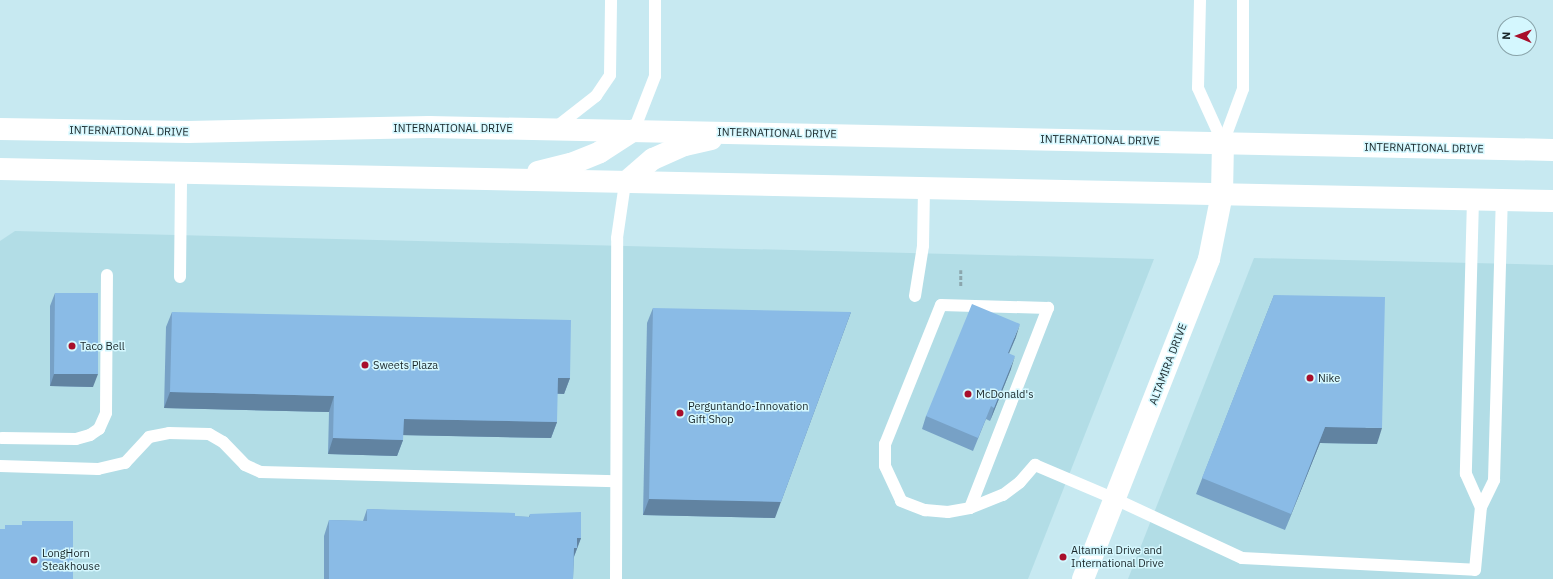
<!DOCTYPE html>
<html>
<head>
<meta charset="utf-8">
<style>
  body { margin:0 }
  #map { position:relative; width:1553px; height:579px; overflow:hidden; background:#c7e9f1; font-family:"IBM Plex Sans",sans-serif }
  div>[style] { position:absolute }
  .built>* { inset:0; background:#b2dde6 }
  .path>* { height:2.5px; margin-top:-1.25px; transform-origin:0; background:repeating-linear-gradient(90deg,#8ba6ad 0 4px,transparent 0 6px) }
  .lane>* { height:12px; margin:-6px; padding:0 6px; transform-origin:6px; border-radius:6px; background:#fff }
  .street>* { height:22px; margin:-11px; padding:0 11px; transform-origin:11px; border-radius:11px; background:#fff }
  .secondary>* { height:22px; margin:-11px; padding:0 11px; transform-origin:11px; border-radius:11px; background:#fff }
  .wall>* { inset:0; background:#77a1c6 }
  .shaded-wall>* { inset:0; background:#6183a1 }
  .building>* { inset:0; background:#8abbe6 }
  .dots>* { width:11px; height:11px; translate:-50% -50%; box-sizing:border-box; border:2px solid #d4f7fe; border-radius:50% }
  span { translate:-50% -50%; white-space:nowrap; text-align:center; line-height:1.15; -webkit-text-stroke:3px #d4f7fe; paint-order:stroke }
  .street-label { font-size:11px; color:#192629 }
  .poi-label { font-size:11px; color:#192629 }
  .left { translate:0 -50%; text-align:left }
  .north { position:absolute; left:1497px; top:16px; width:40px; height:40px; box-sizing:border-box; background:#d4f7fe; border:1px solid #89a3a9; border-radius:50%; rotate:271deg; font-size:11px; font-weight:700; line-height:16px; text-align:center; color:#192629 }
  .north::after { content:''; display:block; margin:auto; width:14px; height:18px; background:#a80f2b; clip-path:polygon(50% 0,100% 100%,50% 72%,0 100%) }
</style>
</head>
<body>
<div id="map">
  <div class="built">
    <i style="clip-path:polygon(15px 231px,1154px 259px,1028px 579px,0 579px,0 241px)"></i>
    <i style="clip-path:polygon(1254px 258px,1553px 265px,1553px 579px,1128px 579px)"></i>
  </div>
  <div class="path">
    <i style="left:961px;top:270px;width:17px;rotate:90deg"></i>
  </div>
  <div class="lane">
    <i style="left:1200px;top:0;width:88px;rotate:91.3deg"></i>
    <i style="left:1198px;top:88px;width:60px;rotate:65.6deg"></i>
    <i style="left:555px;top:128px;width:52px;rotate:-38deg"></i>
    <i style="left:596px;top:96px;width:25px;rotate:-56deg"></i>
    <i style="left:610px;top:75px;width:75px;rotate:-89.2deg"></i>
    <i style="left:634px;top:130px;width:58px;rotate:-68.7deg"></i>
    <i style="left:655px;top:76px;width:76px;rotate:-90deg"></i>
    <i style="left:1223px;top:143px;width:58px;rotate:-69.7deg"></i>
    <i style="left:1243px;top:89px;width:89px;rotate:-90deg"></i>
    <i style="left:1473px;top:199px;width:275px;rotate:91.5deg"></i>
    <i style="left:1466px;top:474px;width:36px;rotate:66deg"></i>
    <i style="left:180px;top:277px;width:103px;rotate:-89.4deg"></i>
    <i style="left:915px;top:296px;width:51px;rotate:-80.9deg"></i>
    <i style="left:923px;top:246px;width:58px;rotate:-89deg"></i>
    <i style="left:2px;top:438px;width:74px;rotate:0.8deg"></i>
    <i style="left:76px;top:439px;width:15px;rotate:-16deg"></i>
    <i style="left:90px;top:435px;width:11px;rotate:-34deg"></i>
    <i style="left:99px;top:429px;width:17px;rotate:-66deg"></i>
    <i style="left:106px;top:413px;width:138px;rotate:-89.6deg"></i>
    <i style="left:0;top:466px;width:98px;rotate:1.8deg"></i>
    <i style="left:98px;top:469px;width:28px;rotate:-13deg"></i>
    <i style="left:125px;top:463px;width:35px;rotate:-47deg"></i>
    <i style="left:149px;top:437px;width:20px;rotate:-11deg"></i>
    <i style="left:169px;top:433px;width:40px;rotate:1.4deg"></i>
    <i style="left:209px;top:434px;width:16px;rotate:30deg"></i>
    <i style="left:223px;top:442px;width:32px;rotate:46deg"></i>
    <i style="left:245px;top:465px;width:17px;rotate:24deg"></i>
    <i style="left:261px;top:472px;width:355px;rotate:1.5deg"></i>
    <i style="left:970px;top:508px;width:215px;rotate:-68.7deg"></i>
    <i style="left:1048px;top:308px;width:107px;rotate:-178.4deg"></i>
    <i style="left:941px;top:305px;width:150px;rotate:111.9deg"></i>
    <i style="left:885px;top:444px;width:22px;rotate:90deg"></i>
    <i style="left:885px;top:466px;width:38px;rotate:65deg"></i>
    <i style="left:901px;top:501px;width:26px;rotate:21deg"></i>
    <i style="left:925px;top:510px;width:23px;rotate:5deg"></i>
    <i style="left:948px;top:512px;width:22px;rotate:-10deg"></i>
    <i style="left:970px;top:508px;width:35px;rotate:-22deg"></i>
    <i style="left:1003px;top:495px;width:21px;rotate:-37deg"></i>
    <i style="left:1020px;top:482px;width:23px;rotate:-49deg"></i>
    <i style="left:1035px;top:465px;width:87px;rotate:23deg"></i>
    <i style="left:1115px;top:499px;width:140px;rotate:24.9deg"></i>
    <i style="left:1242px;top:558px;width:233px;rotate:2.9deg"></i>
    <i style="left:1475px;top:570px;width:63px;rotate:-84.6deg"></i>
    <i style="left:1481px;top:507px;width:30px;rotate:-64deg"></i>
    <i style="left:1494px;top:480px;width:280px;rotate:-88.4deg"></i>
    <i style="left:616px;top:579px;width:341px;rotate:-89.8deg"></i>
    <i style="left:617px;top:238px;width:56px;rotate:-81.7deg"></i>
  </div>
  <div class="street">
    <i style="left:1083px;top:579px;width:344px;rotate:-68.5deg"></i>
    <i style="left:1209px;top:259px;width:66px;rotate:-78.7deg"></i>
    <i style="left:1222px;top:194px;width:51px;rotate:-88.9deg"></i>
  </div>
  <div class="secondary">
    <i style="left:0;top:129px;width:188px;rotate:0.9deg"></i>
    <i style="left:188px;top:132px;width:241px;rotate:-1.2deg"></i>
    <i style="left:429px;top:127px;width:1124px;rotate:1.17deg"></i>
    <i style="left:0;top:169px;width:1553px;rotate:1.18deg"></i>
    <i style="left:538px;top:172px;width:34px;rotate:-14deg"></i>
    <i style="left:571px;top:164px;width:31px;rotate:-22deg"></i>
    <i style="left:600px;top:152px;width:40px;rotate:-32.9deg"></i>
    <i style="left:625px;top:183px;width:37px;rotate:-41deg"></i>
    <i style="left:653px;top:159px;width:35px;rotate:-24deg"></i>
    <i style="left:685px;top:145px;width:27px;rotate:-13deg"></i>
  </div>
  <div class="wall">
    <i style="clip-path:polygon(55px 293px,93px 387px,50px 386px,50px 306px)"></i>
    <i style="clip-path:polygon(1274px 295px,1377px 444px,1320px 443px,1285px 530px,1196px 494px)"></i>
    <i style="clip-path:polygon(653px 308px,775px 518px,643px 515px,647px 323px)"></i>
    <i style="clip-path:polygon(172px 312px,570px 378px,564px 394px,557px 394px,557px 422px,551px 438px,403px 435px,403px 440px,397px 456px,328px 454px,329px 412px,164px 408px,166px 327px)"></i>
    <i style="clip-path:polygon(1016px 337px,1009px 354px,1011px 369px,990px 421px,986px 419px,973px 451px,922px 429px,926px 416px)"></i>
    <i style="clip-path:polygon(367px 509px,529px 517px,530px 514px,581px 538px,574px 557px,573px 579px,324px 579px,324px 536px,329px 520px,363px 521px)"></i>
  </div>
  <div class="shaded-wall">
    <i style="clip-path:polygon(851px 312px,775px 518px,643px 515px,649px 499px)"></i>
    <i style="clip-path:polygon(1020px 324px,1016px 337px,1003px 366px,1008px 353px)"></i>
    <i style="clip-path:polygon(1015px 356px,1011px 369px,990px 421px,994px 408px)"></i>
    <i style="clip-path:polygon(54px 374px,98px 374px,93px 387px,50px 386px)"></i>
    <i style="clip-path:polygon(558px 378px,570px 378px,564px 394px,552px 393px)"></i>
    <i style="clip-path:polygon(170px 392px,334px 396px,329px 412px,164px 408px)"></i>
    <i style="clip-path:polygon(404px 419px,557px 422px,551px 438px,398px 435px)"></i>
    <i style="clip-path:polygon(1325px 427px,1382px 428px,1377px 444px,1320px 443px,1285px 530px)"></i>
    <i style="clip-path:polygon(333px 438px,403px 440px,397px 456px,328px 454px)"></i>
    <i style="clip-path:polygon(577px 538px,581px 538px,571px 564px,568px 564px)"></i>
  </div>
  <div class="building">
    <i style="clip-path:polygon(55px 293px,98px 293px,98px 374px,54px 374px)"></i>
    <i style="clip-path:polygon(1274px 295px,1385px 297px,1382px 428px,1325px 427px,1291px 514px,1202px 478px)"></i>
    <i style="clip-path:polygon(972px 304px,1020px 324px,1008px 353px,1015px 356px,994px 408px,991px 406px,978px 438px,926px 416px)"></i>
    <i style="clip-path:polygon(653px 308px,851px 312px,781px 502px,649px 499px)"></i>
    <i style="clip-path:polygon(172px 312px,571px 320px,570px 378px,558px 378px,557px 422px,404px 419px,403px 440px,333px 438px,334px 396px,170px 392px)"></i>
    <i style="clip-path:polygon(367px 509px,515px 513px,515px 516px,530px 517px,530px 514px,581px 512px,581px 538px,577px 538px,577px 548px,574px 548px,573px 579px,329px 579px,329px 520px,367px 521px)"></i>
    <i style="clip-path:polygon(22px 521px,73px 521px,73px 579px,0 579px,0 529px,5px 529px,5px 525px,22px 525px)"></i>
  </div>
  <div class="dots">
    <i style="left:72px;top:346px;background:#a80f2b"></i>
    <i style="left:365px;top:365px;background:#a80f2b"></i>
    <i style="left:1310px;top:378px;background:#a80f2b"></i>
    <i style="left:968px;top:394px;background:#a80f2b"></i>
    <i style="left:680px;top:413px;background:#a80f2b"></i>
    <i style="left:1063px;top:557px;background:#a80f2b"></i>
    <i style="left:34px;top:560px;background:#a80f2b"></i>
  </div>
  <div class="street-label">
    <span style="left:453px;top:128px">INTERNATIONAL DRIVE</span>
    <span style="left:129px;top:131px;rotate:1deg">INTERNATIONAL DRIVE</span>
    <span style="left:777px;top:133px;rotate:1deg">INTERNATIONAL DRIVE</span>
    <span style="left:1100px;top:140px;rotate:1deg">INTERNATIONAL DRIVE</span>
    <span style="left:1424px;top:148px;rotate:1deg">INTERNATIONAL DRIVE</span>
    <span style="left:1168px;top:364px;rotate:-69deg">ALTAMIRA DRIVE</span>
  </div>
  <div class="poi-label">
    <span class="left" style="left:80px;top:346px">Taco Bell</span>
    <span class="left" style="left:373px;top:365px">Sweets Plaza</span>
    <span class="left" style="left:1318px;top:378px">Nike</span>
    <span class="left" style="left:976px;top:394px">McDonald's</span>
    <span class="left" style="left:688px;top:413px">Perguntando-Innovation<br>Gift Shop</span>
    <span class="left" style="left:1071px;top:557px">Altamira Drive and<br>International Drive</span>
    <span class="left" style="left:42px;top:560px">LongHorn<br>Steakhouse</span>
  </div>
  <div class="north">N</div>
</div>
</body>
</html>
